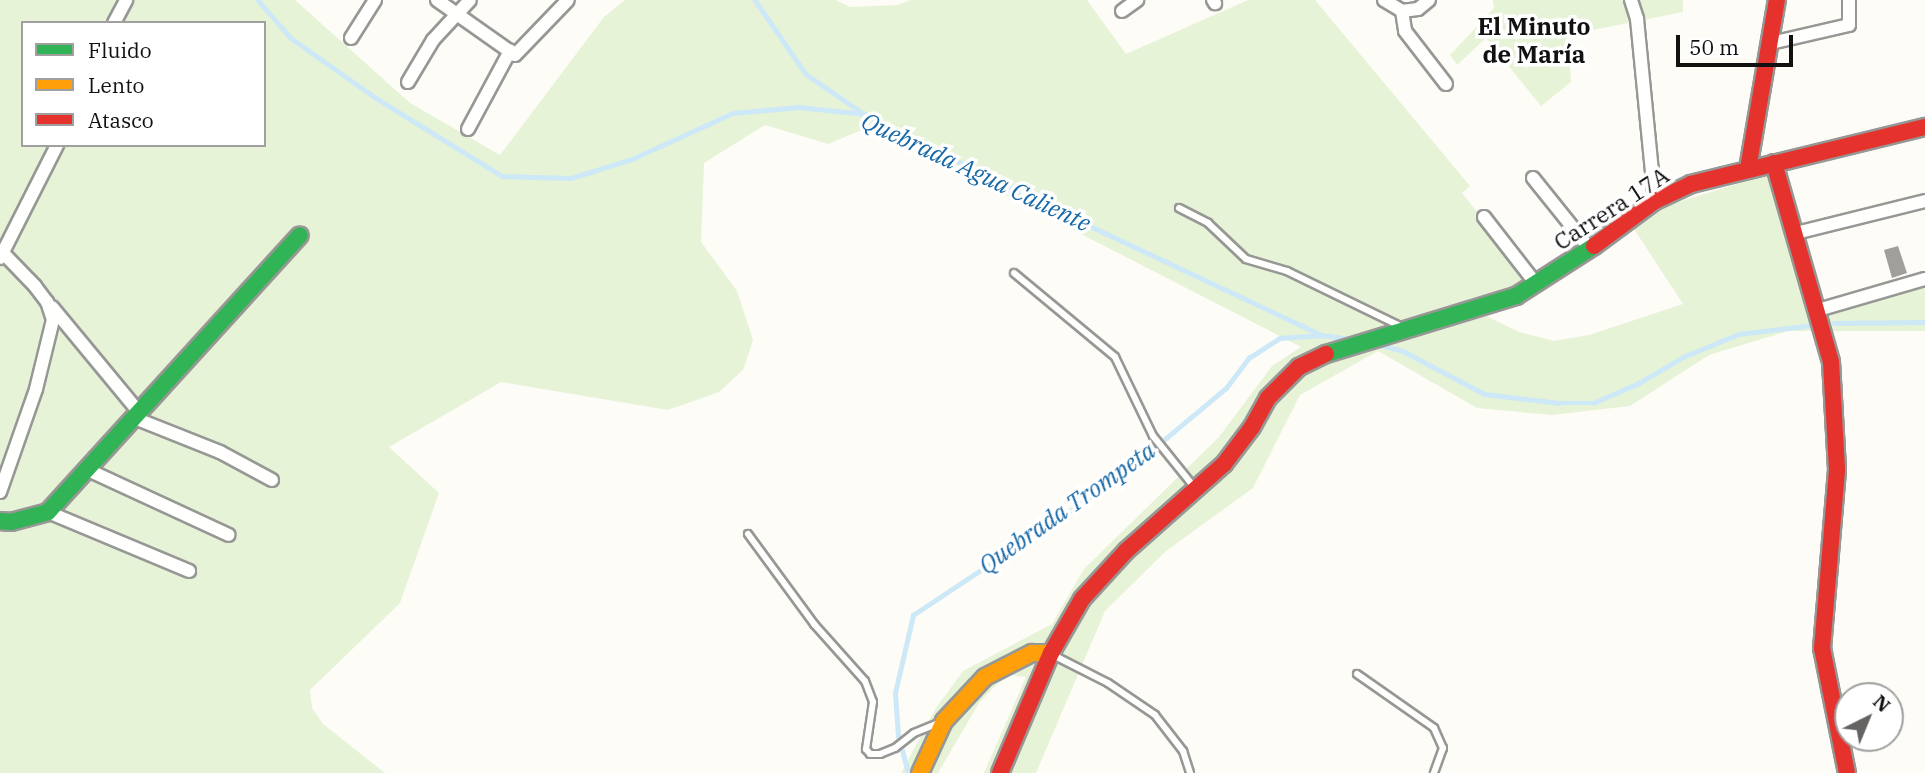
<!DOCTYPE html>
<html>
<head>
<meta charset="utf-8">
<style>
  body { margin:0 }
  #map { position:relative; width:1925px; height:773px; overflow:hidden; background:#fdfcf7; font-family:"IBM Plex Serif",serif }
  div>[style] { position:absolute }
  .green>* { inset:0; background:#e7f3d7 }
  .stream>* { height:4.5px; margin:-2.25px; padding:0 2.25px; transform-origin:2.25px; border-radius:2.25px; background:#cde8f7 }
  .building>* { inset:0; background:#a19f9c }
  .roads { filter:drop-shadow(2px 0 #979795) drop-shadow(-2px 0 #979795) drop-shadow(0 2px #979795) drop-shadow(0 -2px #979795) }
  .lane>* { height:6px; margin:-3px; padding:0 3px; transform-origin:3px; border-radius:3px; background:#fffffe }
  .street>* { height:12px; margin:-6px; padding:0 6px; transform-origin:6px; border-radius:6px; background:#fffffe }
  .fast>* { height:16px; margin:-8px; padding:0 8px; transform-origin:8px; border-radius:8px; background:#30b455 }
  .slow>* { height:16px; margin:-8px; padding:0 8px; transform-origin:8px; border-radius:8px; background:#ff9f0a }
  .jam>* { height:16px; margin:-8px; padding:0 8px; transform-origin:8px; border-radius:8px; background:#e5322d }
  span { translate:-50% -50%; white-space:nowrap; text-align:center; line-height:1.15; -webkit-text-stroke:7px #fff; paint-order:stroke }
  .street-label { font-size:23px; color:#111 }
  .neighbourhood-label { font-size:24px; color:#111; font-weight:700 }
  .water-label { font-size:24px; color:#1768a6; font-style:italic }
  .legend { position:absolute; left:21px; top:21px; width:245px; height:126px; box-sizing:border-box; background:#fff; border:2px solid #a0a0a0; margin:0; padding:9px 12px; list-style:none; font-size:21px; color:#111 }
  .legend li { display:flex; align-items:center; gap:14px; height:35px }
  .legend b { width:35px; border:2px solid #a0a0a0 }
  .north { position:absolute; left:1834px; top:682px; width:70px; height:70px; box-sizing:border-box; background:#fff; border:2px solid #a0a0a0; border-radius:50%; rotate:43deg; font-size:19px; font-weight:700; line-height:28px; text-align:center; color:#111 }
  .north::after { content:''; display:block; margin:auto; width:24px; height:32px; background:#646362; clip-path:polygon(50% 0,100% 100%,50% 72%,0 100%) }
  .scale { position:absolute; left:1676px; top:35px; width:117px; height:32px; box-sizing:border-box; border:4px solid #111; border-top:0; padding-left:9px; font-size:21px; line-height:24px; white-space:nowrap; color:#111; -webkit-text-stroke:5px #fff; paint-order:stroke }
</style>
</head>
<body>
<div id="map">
  <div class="green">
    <i style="clip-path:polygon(evenodd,0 0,295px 0,410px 103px,500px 155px,604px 17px,625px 0,836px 0,850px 7px,897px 5px,911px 0,1087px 0,1126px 54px,1248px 0,1315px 0,1470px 186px,1462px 193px,1540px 292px,1486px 316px,1519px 332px,1554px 341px,1589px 335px,1683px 304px,1634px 229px,1669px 205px,1769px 174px,1808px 305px,1925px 280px,1925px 331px,1788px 331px,1709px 355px,1630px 406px,1552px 415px,1477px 408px,1378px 351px,1300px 395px,1253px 488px,1166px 551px,1105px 611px,1036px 773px,984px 773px,1026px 677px,1011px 675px,997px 684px,979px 703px,938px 773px,901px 773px,936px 708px,963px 671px,1052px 624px,1084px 569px,1219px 437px,1272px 366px,1301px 347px,871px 126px,828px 144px,765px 125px,704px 163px,701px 242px,737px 291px,753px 340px,743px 370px,719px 392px,668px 410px,501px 382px,389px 447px,439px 493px,400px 603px,310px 690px,312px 708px,323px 724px,385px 773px,0 773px,0 0,23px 23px,264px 23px,264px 145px,23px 145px,23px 23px)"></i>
    <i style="clip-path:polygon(1493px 0,1683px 0,1683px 12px,1568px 35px,1571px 82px,1541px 106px,1486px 38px,1457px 65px,1450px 55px,1494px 8px)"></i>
  </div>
  <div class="stream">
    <i style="left:258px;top:0;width:50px;rotate:49deg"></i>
    <i style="left:291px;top:38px;width:104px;rotate:35.2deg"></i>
    <i style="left:376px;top:98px;width:148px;rotate:31.8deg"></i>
    <i style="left:502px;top:176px;width:69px;rotate:1.7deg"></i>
    <i style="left:571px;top:178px;width:64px;rotate:-17.3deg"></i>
    <i style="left:632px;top:159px;width:111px;rotate:-24.5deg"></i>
    <i style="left:733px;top:113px;width:66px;rotate:-5.2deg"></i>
    <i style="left:799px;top:107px;width:66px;rotate:6.1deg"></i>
    <i style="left:865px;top:114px;width:174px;rotate:27deg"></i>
    <i style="left:1020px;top:193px;width:334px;rotate:25.2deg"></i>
    <i style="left:755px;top:0;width:90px;rotate:55.4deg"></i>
    <i style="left:806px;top:74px;width:70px;rotate:34.6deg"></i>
    <i style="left:1834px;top:323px;width:91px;rotate:-0.6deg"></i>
    <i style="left:1377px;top:344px;width:27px;rotate:15deg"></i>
    <i style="left:1403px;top:351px;width:93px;rotate:27.7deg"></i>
    <i style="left:1485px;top:394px;width:75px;rotate:6.9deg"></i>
    <i style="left:1559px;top:403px;width:34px"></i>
    <i style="left:1593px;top:403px;width:50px;rotate:-23.5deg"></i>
    <i style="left:1639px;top:383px;width:53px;rotate:-30.4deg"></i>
    <i style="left:1685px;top:356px;width:58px;rotate:-22.2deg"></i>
    <i style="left:1739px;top:334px;width:75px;rotate:-6.9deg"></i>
    <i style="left:908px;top:773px;width:38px;rotate:-105deg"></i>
    <i style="left:898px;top:736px;width:43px;rotate:-94deg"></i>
    <i style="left:895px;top:693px;width:80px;rotate:-77deg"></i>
    <i style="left:913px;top:615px;width:244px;rotate:-33.6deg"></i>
    <i style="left:1116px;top:480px;width:143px;rotate:-39.9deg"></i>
    <i style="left:1226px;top:388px;width:38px;rotate:-53deg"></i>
    <i style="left:1249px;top:358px;width:37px;rotate:-33deg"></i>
    <i style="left:1280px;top:338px;width:42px;rotate:-4.1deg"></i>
    <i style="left:1322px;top:335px;width:28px;rotate:8deg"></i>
  </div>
  <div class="building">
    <i style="clip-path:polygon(1898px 246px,1907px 273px,1892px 278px,1884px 250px)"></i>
  </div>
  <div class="roads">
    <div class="lane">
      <i style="left:1179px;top:208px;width:33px;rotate:27deg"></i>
      <i style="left:1208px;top:223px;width:52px;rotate:43.5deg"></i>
      <i style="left:1246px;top:259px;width:43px;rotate:16.3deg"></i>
      <i style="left:1287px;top:271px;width:126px;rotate:26deg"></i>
      <i style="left:1014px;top:273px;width:131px;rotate:39.7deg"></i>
      <i style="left:1115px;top:357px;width:88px;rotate:64.3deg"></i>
      <i style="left:1153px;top:436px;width:67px;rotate:51.1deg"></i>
      <i style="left:748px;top:534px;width:112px;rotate:53.7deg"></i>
      <i style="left:814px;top:624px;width:76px;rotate:48.2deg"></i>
      <i style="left:865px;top:681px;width:22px;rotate:69deg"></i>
      <i style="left:873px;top:702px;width:48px;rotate:98.5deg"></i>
      <i style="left:866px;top:749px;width:6px;rotate:51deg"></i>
      <i style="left:870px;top:754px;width:10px"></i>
      <i style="left:880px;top:754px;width:16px;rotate:-22deg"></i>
      <i style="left:895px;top:748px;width:24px;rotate:-38deg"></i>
      <i style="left:914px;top:733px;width:27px;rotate:-22deg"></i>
      <i style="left:1053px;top:655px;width:62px;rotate:27deg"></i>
      <i style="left:1108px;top:683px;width:57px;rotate:34.2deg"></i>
      <i style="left:1155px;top:715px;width:46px;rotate:52.1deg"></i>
      <i style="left:1183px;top:751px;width:23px;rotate:72deg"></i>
      <i style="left:1357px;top:674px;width:94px;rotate:35deg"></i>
      <i style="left:1434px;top:728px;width:22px;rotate:66deg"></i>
      <i style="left:1443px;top:748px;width:27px;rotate:110deg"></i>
    </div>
    <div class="street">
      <i style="left:437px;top:0;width:95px;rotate:35.2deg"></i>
      <i style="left:515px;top:55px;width:76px;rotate:-46.1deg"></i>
      <i style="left:1213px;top:0;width:4px;rotate:56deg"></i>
      <i style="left:1384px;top:0;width:21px;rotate:31deg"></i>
      <i style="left:1631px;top:0;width:20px;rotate:72deg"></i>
      <i style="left:1637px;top:19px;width:183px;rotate:84.4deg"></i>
      <i style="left:1122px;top:11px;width:19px;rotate:-36deg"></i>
      <i style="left:1402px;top:11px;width:20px;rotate:81deg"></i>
      <i style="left:1405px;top:31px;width:67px;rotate:52.3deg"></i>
      <i style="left:1402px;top:11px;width:16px;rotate:-7deg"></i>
      <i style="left:1418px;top:9px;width:14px;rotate:-39deg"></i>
      <i style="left:114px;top:23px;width:26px;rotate:-62deg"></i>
      <i style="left:351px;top:38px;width:45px;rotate:-57.7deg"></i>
      <i style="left:1771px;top:43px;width:80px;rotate:-13deg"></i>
      <i style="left:1849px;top:25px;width:25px;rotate:-90deg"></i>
      <i style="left:408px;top:82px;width:49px;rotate:-59.2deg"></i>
      <i style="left:433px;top:40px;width:54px;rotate:-47.2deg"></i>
      <i style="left:468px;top:129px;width:89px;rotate:-61.7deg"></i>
      <i style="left:1533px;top:178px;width:91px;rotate:51.2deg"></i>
      <i style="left:1484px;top:217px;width:86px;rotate:52.1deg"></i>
      <i style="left:1796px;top:233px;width:133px;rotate:-13.9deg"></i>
      <i style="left:0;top:258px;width:127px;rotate:-63.2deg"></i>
      <i style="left:52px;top:307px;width:135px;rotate:50.4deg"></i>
      <i style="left:1818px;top:310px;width:111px;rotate:-16.2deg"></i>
      <i style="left:132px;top:417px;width:95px;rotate:21.7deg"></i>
      <i style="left:220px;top:452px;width:59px;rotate:28.3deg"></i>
      <i style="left:86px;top:469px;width:157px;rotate:24.8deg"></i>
      <i style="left:0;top:492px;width:109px;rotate:-70.7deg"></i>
      <i style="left:36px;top:389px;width:71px;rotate:-76.2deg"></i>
      <i style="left:53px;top:320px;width:19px;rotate:-108deg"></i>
      <i style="left:47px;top:302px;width:20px;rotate:-127deg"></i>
      <i style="left:35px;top:286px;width:45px;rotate:-134.1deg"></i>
      <i style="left:48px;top:512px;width:153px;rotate:22.7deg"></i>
    </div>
    <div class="fast">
      <i style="left:1326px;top:354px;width:199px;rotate:-17deg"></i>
      <i style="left:1516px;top:296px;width:93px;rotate:-32.7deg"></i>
      <i style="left:0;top:521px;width:11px;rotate:5deg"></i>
      <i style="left:11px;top:522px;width:38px;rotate:-15deg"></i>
      <i style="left:48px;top:512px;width:374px;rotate:-47.7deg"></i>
    </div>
    <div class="slow">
      <i style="left:920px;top:773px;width:57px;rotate:-65.2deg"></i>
      <i style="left:944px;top:721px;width:60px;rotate:-47deg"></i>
      <i style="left:985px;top:677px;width:53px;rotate:-27.1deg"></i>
      <i style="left:1032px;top:653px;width:19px"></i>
    </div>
    <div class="jam">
      <i style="left:1774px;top:163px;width:207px;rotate:74deg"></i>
      <i style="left:1831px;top:362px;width:108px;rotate:86.8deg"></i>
      <i style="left:1837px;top:470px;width:179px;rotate:94.8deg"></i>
      <i style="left:1822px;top:648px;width:127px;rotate:78.7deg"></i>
      <i style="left:1748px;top:169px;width:171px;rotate:-80.3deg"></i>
      <i style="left:1594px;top:246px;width:76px;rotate:-36.4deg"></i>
      <i style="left:1655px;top:201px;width:40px;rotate:-25deg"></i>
      <i style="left:1691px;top:184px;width:241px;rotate:-13.7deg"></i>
      <i style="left:1000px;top:773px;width:130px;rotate:-67deg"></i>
      <i style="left:1051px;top:653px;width:62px;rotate:-60.1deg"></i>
      <i style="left:1082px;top:599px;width:65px;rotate:-47.5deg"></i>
      <i style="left:1126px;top:551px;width:131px;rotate:-41.6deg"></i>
      <i style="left:1224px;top:464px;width:46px;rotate:-52.9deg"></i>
      <i style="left:1252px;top:427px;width:33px;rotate:-61deg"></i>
      <i style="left:1268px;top:398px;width:44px;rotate:-45deg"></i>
      <i style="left:1299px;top:367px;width:30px;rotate:-26deg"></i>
    </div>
  </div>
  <div class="street-label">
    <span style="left:1611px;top:208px;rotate:-33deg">Carrera 17A</span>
  </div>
  <div class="neighbourhood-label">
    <span style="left:1534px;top:41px">El Minuto<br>de María</span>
  </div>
  <div class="water-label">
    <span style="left:976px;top:172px;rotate:25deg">Quebrada Agua Caliente</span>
    <span style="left:1067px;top:508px;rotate:-35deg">Quebrada Trompeta</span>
  </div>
  <ul class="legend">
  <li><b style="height:9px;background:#30b455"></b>Fluido</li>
  <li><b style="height:9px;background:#ff9f0a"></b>Lento</li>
  <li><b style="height:9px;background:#e5322d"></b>Atasco</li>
  </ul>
  <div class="north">N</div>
  <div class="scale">50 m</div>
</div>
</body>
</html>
